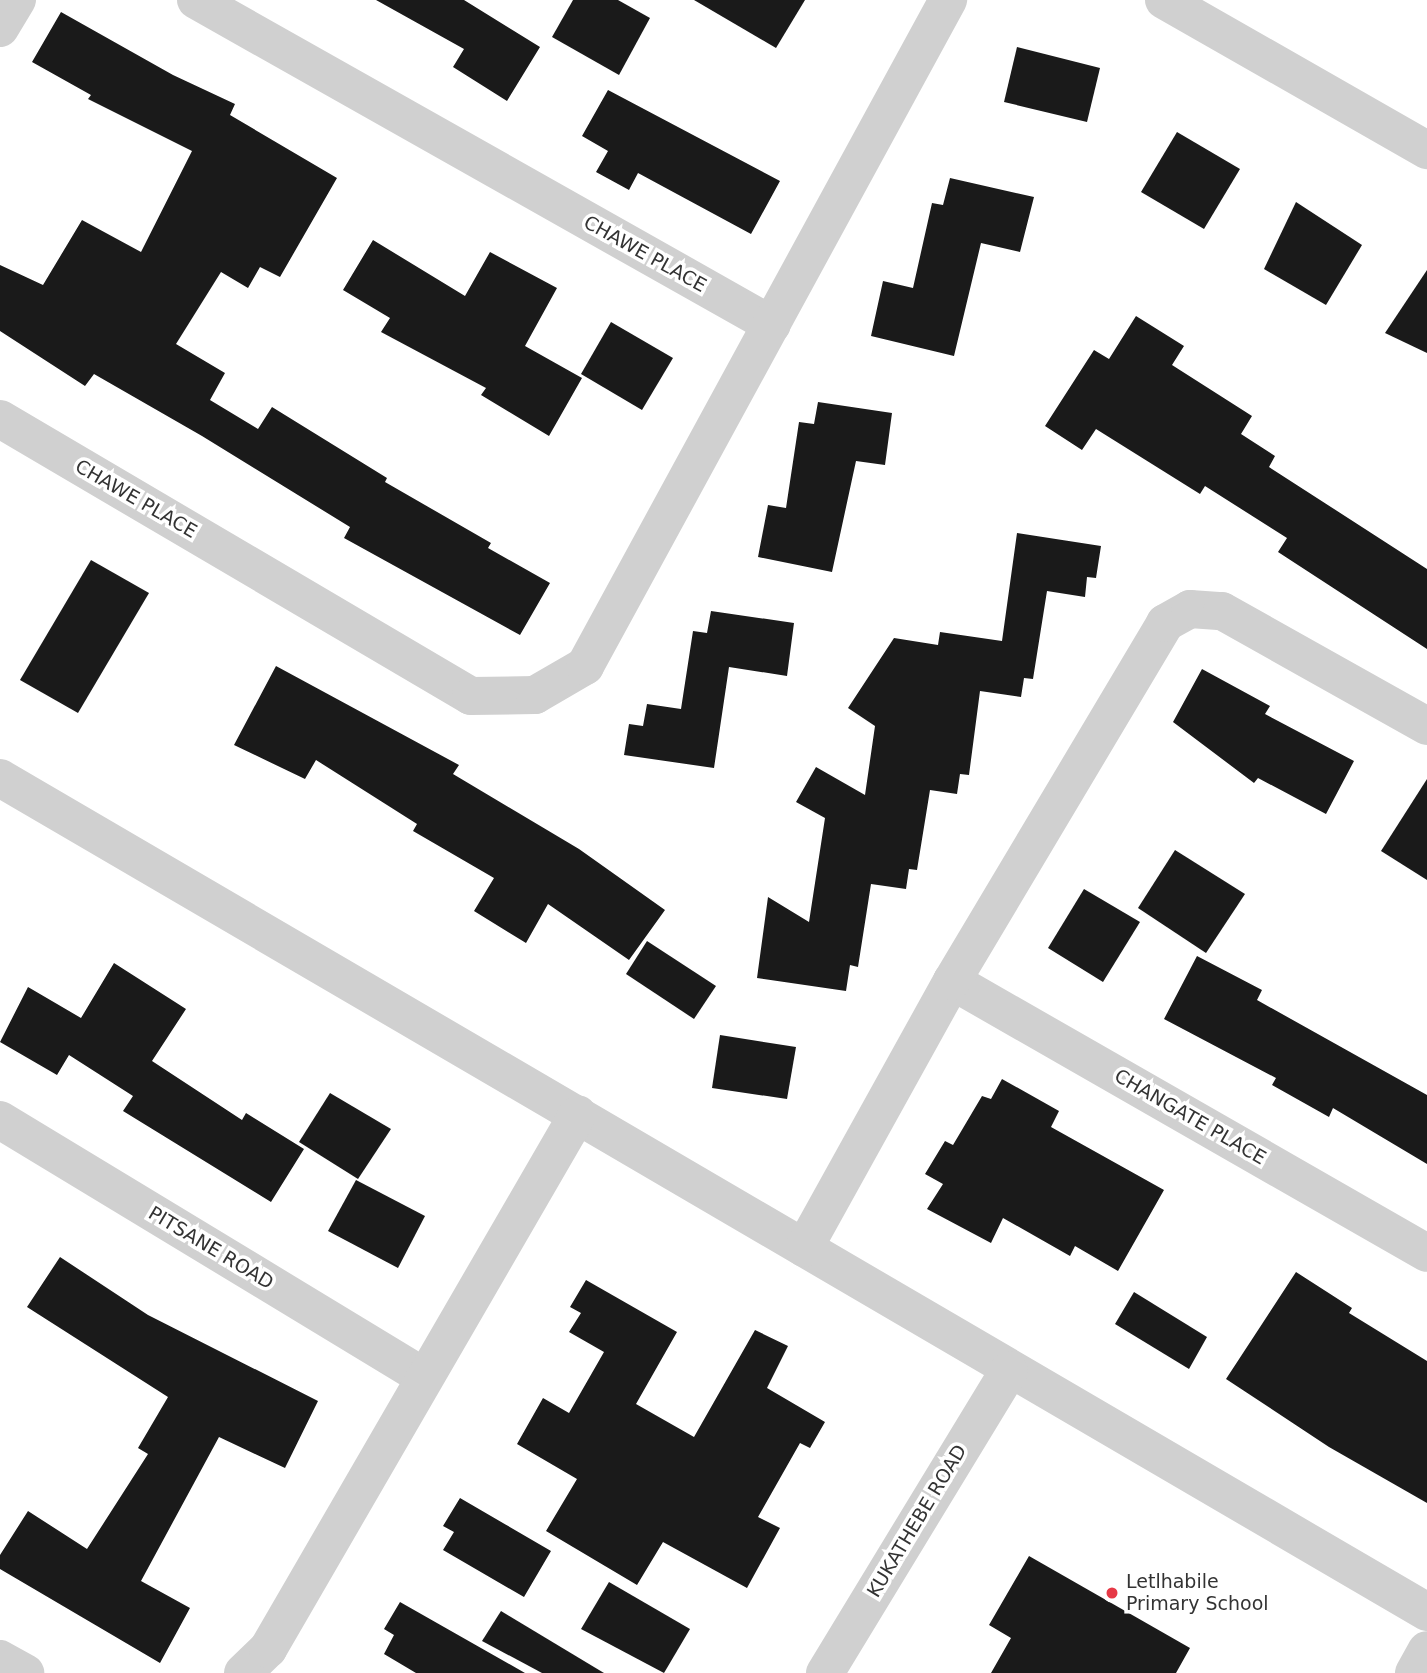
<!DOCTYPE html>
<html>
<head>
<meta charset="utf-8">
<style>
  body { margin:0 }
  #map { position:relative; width:1427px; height:1673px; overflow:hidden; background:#fff; font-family:"DejaVu Sans",sans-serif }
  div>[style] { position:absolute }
  .building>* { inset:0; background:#1a1a1a }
  .minor>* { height:38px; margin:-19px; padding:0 19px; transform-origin:19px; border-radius:19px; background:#d0d0d0 }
  .dots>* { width:19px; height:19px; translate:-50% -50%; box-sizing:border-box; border:4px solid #fff; border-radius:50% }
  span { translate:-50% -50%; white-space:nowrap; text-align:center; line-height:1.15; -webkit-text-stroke:7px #fff; paint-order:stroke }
  .street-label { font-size:19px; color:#333 }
  .poi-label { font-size:19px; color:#333 }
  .left { translate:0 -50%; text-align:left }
</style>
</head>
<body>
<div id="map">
  <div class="building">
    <i style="clip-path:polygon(376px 0,464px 0,540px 47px,507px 101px,453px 67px,464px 49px)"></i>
    <i style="clip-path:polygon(573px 0,618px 0,650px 18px,619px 75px,552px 37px)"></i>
    <i style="clip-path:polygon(694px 0,805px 0,776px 48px)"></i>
    <i style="clip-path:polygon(61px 12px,173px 75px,235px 104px,230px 115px,337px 178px,280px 277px,260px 267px,248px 288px,221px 272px,176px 344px,225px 373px,210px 400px,258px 429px,272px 407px,387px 478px,385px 482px,491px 543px,488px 548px,550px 583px,520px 635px,344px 538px,350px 527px,202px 436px,94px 374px,85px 386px,0 331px,0 265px,43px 285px,82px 220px,141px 252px,192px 151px,88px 99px,91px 95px,32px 62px)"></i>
    <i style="clip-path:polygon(1017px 47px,1100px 68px,1087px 122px,1004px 102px)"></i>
    <i style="clip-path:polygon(608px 90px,780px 181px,751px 234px,638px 173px,629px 190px,596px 172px,608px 151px,582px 136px)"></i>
    <i style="clip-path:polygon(1177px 132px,1240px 169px,1204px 229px,1141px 192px)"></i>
    <i style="clip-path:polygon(950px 178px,1034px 197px,1020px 252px,981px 243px,954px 356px,871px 336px,883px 281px,913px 288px,932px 203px,943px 205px)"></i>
    <i style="clip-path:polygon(1296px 202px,1362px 245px,1326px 305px,1264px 269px)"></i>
    <i style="clip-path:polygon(373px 240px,465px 296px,490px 252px,557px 288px,525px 346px,582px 378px,549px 436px,481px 395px,486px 388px,381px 332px,390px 318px,343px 290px)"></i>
    <i style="clip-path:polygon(1427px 270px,1427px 353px,1385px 333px)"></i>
    <i style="clip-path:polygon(1136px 316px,1184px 346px,1172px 365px,1252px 416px,1241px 434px,1275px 456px,1269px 467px,1427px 569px,1427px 649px,1278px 552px,1287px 538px,1205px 486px,1200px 494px,1096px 429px,1082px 450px,1045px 426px,1094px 350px,1109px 359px)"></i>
    <i style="clip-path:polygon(611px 322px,673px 358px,642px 410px,581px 374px)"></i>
    <i style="clip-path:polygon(818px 402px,892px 413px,885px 465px,856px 461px,832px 572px,758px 557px,768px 505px,786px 508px,799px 422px,814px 424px)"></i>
    <i style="clip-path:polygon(1017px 533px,1101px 546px,1096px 578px,1087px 577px,1085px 597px,1047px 591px,1033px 679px,1024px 678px,1021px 697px,980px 691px,969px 775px,960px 774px,957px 794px,930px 790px,917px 870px,909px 869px,906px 889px,871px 884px,858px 967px,850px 965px,846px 991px,757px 978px,768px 897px,809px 922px,825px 818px,796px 802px,816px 767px,865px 795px,875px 726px,848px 708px,894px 638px,938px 645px,940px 632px,1002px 641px)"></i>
    <i style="clip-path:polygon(91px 560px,149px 593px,78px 713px,20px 680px)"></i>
    <i style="clip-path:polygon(711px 611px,794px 623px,787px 676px,729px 667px,714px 768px,624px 755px,629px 724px,643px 726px,647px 704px,681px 709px,693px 631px,707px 633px)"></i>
    <i style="clip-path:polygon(276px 666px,459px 765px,453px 774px,579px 849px,665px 910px,629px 960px,548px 904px,526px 943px,474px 911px,494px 878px,413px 831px,417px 824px,316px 760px,305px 779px,234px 745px)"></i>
    <i style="clip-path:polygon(1202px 669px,1270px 706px,1265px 714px,1354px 761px,1326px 814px,1258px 778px,1254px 783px,1173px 722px)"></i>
    <i style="clip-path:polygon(1427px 779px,1427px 880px,1381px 851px)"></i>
    <i style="clip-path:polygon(1175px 850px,1245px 894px,1206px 953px,1138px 908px)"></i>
    <i style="clip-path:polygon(1084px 889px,1140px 922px,1103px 982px,1048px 948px)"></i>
    <i style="clip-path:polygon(647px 941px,716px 986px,694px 1019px,626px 974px)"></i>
    <i style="clip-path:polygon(1197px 956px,1262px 990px,1257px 1000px,1427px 1095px,1427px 1164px,1333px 1108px,1329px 1117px,1272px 1085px,1276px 1078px,1164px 1019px)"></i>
    <i style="clip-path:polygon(114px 963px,186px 1009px,152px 1061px,242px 1120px,246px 1113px,304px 1149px,271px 1202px,123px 1111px,133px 1096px,69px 1055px,57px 1075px,0 1042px,28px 987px,81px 1018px)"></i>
    <i style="clip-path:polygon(720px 1035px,796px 1047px,787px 1099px,712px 1088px)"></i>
    <i style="clip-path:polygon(1002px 1079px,1059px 1111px,1051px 1127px,1164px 1190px,1118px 1271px,1075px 1246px,1070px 1256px,1003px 1218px,991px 1243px,927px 1209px,943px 1184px,925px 1174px,945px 1141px,953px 1145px,982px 1096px,991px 1099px)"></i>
    <i style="clip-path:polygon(330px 1093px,391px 1129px,358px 1179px,299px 1142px)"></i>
    <i style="clip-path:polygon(356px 1180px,425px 1216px,398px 1268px,328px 1231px)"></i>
    <i style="clip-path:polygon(60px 1257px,148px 1315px,318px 1401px,285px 1468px,219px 1437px,141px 1581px,190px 1608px,160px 1663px,0 1569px,0 1555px,28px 1511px,87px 1549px,148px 1454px,138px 1448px,168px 1397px,27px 1307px)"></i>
    <i style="clip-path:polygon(1296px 1272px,1352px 1308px,1349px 1313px,1427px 1361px,1427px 1503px,1329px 1447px,1226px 1379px)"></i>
    <i style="clip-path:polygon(586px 1280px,677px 1332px,636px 1404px,694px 1437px,755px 1330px,788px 1346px,767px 1388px,825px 1422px,810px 1448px,800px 1443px,758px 1517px,780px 1528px,747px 1588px,663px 1542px,637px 1585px,546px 1531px,577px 1479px,517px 1444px,543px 1398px,569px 1413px,604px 1352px,569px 1332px,581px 1313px,570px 1307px)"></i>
    <i style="clip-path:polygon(1134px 1292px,1207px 1337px,1189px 1369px,1115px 1324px)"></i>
    <i style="clip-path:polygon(460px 1498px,551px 1551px,524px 1597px,443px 1550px,454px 1532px,443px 1526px)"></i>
    <i style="clip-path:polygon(1029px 1556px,1190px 1648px,1176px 1673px,991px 1673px,1011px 1638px,989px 1625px)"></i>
    <i style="clip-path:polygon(609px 1582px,690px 1629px,664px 1673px,581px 1629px)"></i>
    <i style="clip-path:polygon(400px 1602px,525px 1673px,416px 1673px,384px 1654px,394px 1635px,384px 1629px)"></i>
    <i style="clip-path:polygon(501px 1611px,604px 1673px,542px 1673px,482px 1641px)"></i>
  </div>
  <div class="minor">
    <i style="left:196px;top:0;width:661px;rotate:29.43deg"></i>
    <i style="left:1164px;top:0;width:303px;rotate:29.7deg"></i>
    <i style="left:0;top:28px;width:33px;rotate:-59deg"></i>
    <i style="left:0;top:419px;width:546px;rotate:30.46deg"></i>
    <i style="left:471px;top:696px;width:64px;rotate:-0.9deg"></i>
    <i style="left:535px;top:695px;width:58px;rotate:-30.1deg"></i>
    <i style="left:585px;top:666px;width:759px;rotate:-61.41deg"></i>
    <i style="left:0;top:778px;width:1653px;rotate:30.3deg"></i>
    <i style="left:952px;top:981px;width:547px;rotate:29.8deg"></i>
    <i style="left:0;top:1120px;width:494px;rotate:31.2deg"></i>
    <i style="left:804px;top:1248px;width:305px;rotate:-61deg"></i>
    <i style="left:952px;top:981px;width:417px;rotate:-59.2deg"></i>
    <i style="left:1165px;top:623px;width:29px;rotate:-29deg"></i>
    <i style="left:1190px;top:609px;width:32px;rotate:4deg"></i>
    <i style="left:1222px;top:611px;width:235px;rotate:29.3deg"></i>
    <i style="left:0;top:1659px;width:29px;rotate:29deg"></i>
    <i style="left:243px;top:1673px;width:35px;rotate:-44deg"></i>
    <i style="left:268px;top:1649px;width:618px;rotate:-59.91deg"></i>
    <i style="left:825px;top:1673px;width:354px;rotate:-58.7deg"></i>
    <i style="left:1414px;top:1673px;width:26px;rotate:-61deg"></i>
  </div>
  <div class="dots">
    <i style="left:1112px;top:1593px;background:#e63946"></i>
  </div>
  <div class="street-label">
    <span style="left:645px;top:254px;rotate:29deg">CHAWE PLACE</span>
    <span style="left:136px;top:499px;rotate:30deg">CHAWE PLACE</span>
    <span style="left:1190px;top:1117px;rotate:30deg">CHANGATE PLACE</span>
    <span style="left:211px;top:1248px;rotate:31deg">PITSANE ROAD</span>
    <span style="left:917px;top:1521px;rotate:-59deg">KUKATHEBE ROAD</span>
  </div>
  <div class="poi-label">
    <span class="left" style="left:1126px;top:1593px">Letlhabile<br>Primary School</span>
  </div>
</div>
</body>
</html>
